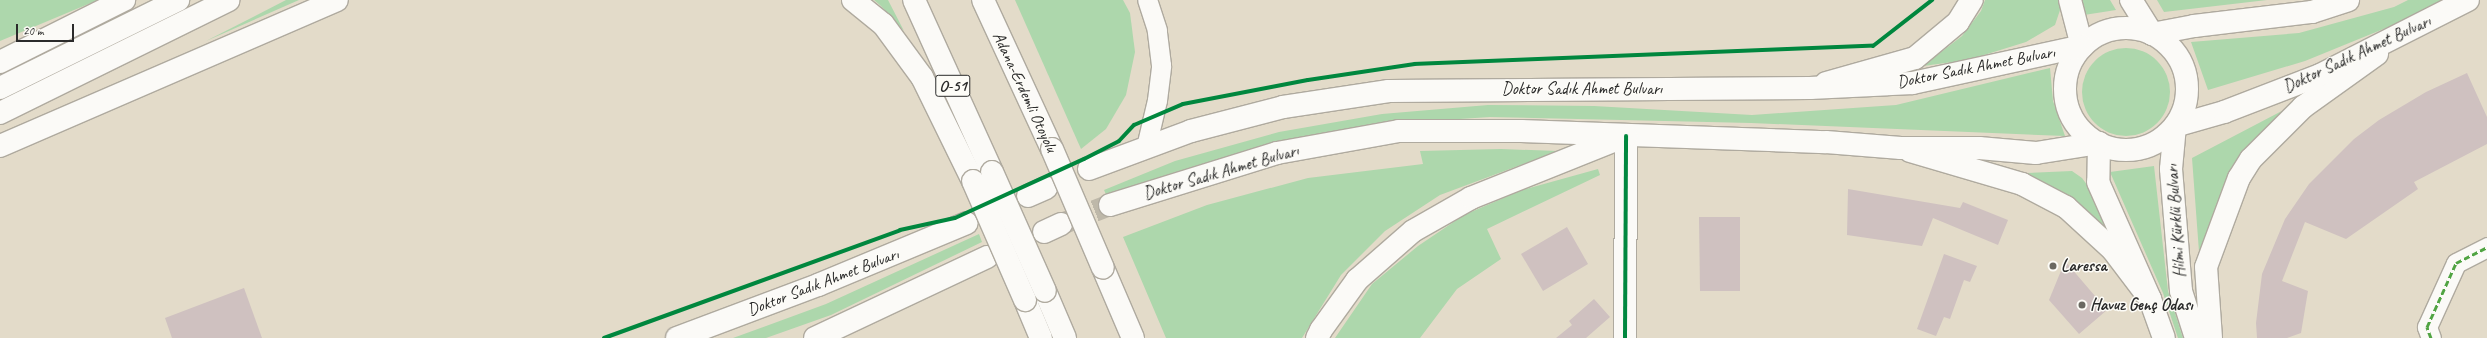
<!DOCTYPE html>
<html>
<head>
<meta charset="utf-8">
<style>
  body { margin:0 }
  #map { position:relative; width:2487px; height:338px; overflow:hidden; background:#e3dbc9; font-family:Caveat,sans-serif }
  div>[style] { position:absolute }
  .green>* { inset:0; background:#add7ac }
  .round { border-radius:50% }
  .building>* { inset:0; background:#cfc1c0 }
  .primary-tunnel>* { height:22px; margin-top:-11px; transform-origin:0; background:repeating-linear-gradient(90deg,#beb8a9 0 22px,transparent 0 33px) }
  .roads { filter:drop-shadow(1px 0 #afaa9f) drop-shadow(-1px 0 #afaa9f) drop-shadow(0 1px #afaa9f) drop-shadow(0 -1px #afaa9f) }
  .minor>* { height:19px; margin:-9.5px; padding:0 9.5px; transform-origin:9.5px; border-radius:9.5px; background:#fbfaf7 }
  .tertiary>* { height:22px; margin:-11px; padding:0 11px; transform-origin:11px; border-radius:11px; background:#fbfaf7 }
  .secondary>* { height:22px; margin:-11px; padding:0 11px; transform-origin:11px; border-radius:11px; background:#fbfaf7 }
  .primary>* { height:22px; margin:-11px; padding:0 11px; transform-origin:11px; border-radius:11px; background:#fbfaf7 }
  .primary>.ring { margin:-11px; padding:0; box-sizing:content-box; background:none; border:22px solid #fbfaf7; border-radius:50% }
  .motorway>* { height:22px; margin:-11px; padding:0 11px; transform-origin:11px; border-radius:11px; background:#fbfaf7 }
  .bridges { filter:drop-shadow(1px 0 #afaa9f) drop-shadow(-1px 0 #afaa9f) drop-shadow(0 1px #afaa9f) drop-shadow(0 -1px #afaa9f) }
  .motorway-bridge>* { height:22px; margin:-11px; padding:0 11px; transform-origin:11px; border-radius:11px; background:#fbfaf7 }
  .quiet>* { height:3px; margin-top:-1.5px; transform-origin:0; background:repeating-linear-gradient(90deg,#51a443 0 6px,transparent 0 9px) }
  .cycleway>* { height:4px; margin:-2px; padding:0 2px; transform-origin:2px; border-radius:2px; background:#00873e }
  .dots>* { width:11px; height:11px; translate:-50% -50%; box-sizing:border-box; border:2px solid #fdfcf7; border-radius:50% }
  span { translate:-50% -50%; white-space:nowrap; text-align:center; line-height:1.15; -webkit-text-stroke:3px #fdfcf7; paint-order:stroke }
  .shield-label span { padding:1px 3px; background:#fdfcf7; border:1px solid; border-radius:3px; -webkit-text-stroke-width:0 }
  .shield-label { font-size:16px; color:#2b2b2b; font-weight:700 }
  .street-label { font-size:17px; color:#2b2b2b }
  .poi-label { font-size:17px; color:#2b2b2b; font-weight:700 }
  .left { translate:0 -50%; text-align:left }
  .scale { position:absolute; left:16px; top:24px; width:58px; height:18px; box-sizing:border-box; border:2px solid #2b2b2b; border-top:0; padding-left:5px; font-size:12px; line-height:14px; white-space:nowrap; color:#2b2b2b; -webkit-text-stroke:3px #fdfcf7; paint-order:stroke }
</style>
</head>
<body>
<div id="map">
  <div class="green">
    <i style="clip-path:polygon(0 0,98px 0,0 41px)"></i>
    <i style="clip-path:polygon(286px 0,299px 0,206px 41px)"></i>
    <i style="clip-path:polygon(874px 0,888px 0,904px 31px,881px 6px)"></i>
    <i style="clip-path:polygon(1015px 0,1123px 0,1130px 13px,1135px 52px,1126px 95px,1106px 129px,1081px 149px)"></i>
    <i style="clip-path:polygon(1985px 0,2061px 0,2062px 4px,2055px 25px,2026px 42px,1968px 60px,1923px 66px,1962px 36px,1981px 11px)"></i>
    <i style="clip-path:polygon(2081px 0,2110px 0,2116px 10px,2084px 15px)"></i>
    <i style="clip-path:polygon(2157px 0,2267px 0,2164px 12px)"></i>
    <i style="clip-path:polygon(2408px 0,2448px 0,2430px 10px,2305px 61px,2208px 90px,2191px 42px,2299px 33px,2394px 7px)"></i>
    <i class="round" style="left:2082px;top:48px;width:88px;height:88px"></i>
    <i style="clip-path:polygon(2050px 68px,2053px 101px,2065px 136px,1751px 123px,1490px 117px,1384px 124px,1109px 201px,1104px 190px,1175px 161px,1279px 132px,1382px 114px,1488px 105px,1594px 106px,1752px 115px,1896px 105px)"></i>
    <i style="clip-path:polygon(2299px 102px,2258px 140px,2200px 265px,2192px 158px)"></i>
    <i style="clip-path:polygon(1501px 149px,1558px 151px,1440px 195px,1385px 231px,1341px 275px,1302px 338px,1166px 338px,1123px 237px,1207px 205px,1308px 178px,1423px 164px,1420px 151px)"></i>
    <i style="clip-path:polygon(2154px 166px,2168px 291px,2183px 338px,2178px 338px,2163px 293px,2110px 172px)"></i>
    <i style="clip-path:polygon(1598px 169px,1600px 175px,1487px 229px,1501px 259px,1457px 289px,1420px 338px,1335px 338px,1372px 284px,1418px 246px,1464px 215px,1522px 190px)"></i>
    <i style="clip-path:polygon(2072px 171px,2082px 178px,2099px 201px,2112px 237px,2072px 197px,2027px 173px)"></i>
    <i style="clip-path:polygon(979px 234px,982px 242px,831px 315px,766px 338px,733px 338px,826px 304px)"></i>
  </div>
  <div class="building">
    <i style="clip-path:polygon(2467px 73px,2487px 117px,2487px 144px,2414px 182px,2418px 189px,2346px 239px,2305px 222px,2282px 281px,2308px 291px,2301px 333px,2287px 338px,2257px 338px,2256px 323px,2262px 274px,2285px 219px,2309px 184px,2354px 139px,2379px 120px,2426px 92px)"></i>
    <i style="clip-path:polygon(1848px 189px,1960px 208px,1963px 202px,2008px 220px,1998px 245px,1933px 218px,1922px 246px,1847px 235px)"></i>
    <i style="clip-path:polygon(1699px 217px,1740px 217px,1740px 291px,1700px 291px)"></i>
    <i style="clip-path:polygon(1567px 227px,1588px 264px,1543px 291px,1521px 254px)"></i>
    <i style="clip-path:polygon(1944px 254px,1977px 266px,1970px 282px,1964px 280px,1950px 319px,1944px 317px,1936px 336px,1917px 329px)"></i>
    <i style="clip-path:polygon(2065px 261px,2107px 310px,2079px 334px,2049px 300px)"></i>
    <i style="clip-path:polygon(244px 288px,262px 338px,172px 338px,165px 318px)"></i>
    <i style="clip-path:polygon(1594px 299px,1610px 317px,1586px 338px,1556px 338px,1572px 325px,1569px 321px)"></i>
  </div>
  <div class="primary-tunnel">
    <i style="left:1064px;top:223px;width:49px;rotate:-21.4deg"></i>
  </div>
  <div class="roads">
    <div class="minor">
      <i style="left:1146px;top:147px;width:48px;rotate:-76.8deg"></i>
      <i style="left:1157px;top:100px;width:35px;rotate:-83deg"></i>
      <i style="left:1161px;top:65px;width:35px;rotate:-97deg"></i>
      <i style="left:1157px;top:30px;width:32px;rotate:-108deg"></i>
      <i style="left:2431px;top:338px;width:12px;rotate:-110deg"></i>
      <i style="left:2427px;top:327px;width:70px;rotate:-65.6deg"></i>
      <i style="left:2456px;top:263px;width:35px;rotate:-27deg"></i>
    </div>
    <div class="tertiary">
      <i style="left:1625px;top:338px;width:202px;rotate:-89.7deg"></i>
    </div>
    <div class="secondary">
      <i style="left:2070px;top:0;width:48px;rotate:75.4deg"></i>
      <i style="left:2131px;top:0;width:40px;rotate:58deg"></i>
      <i style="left:1826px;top:83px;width:92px;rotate:-15.7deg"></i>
      <i style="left:1915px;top:58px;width:56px;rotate:-39.9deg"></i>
      <i style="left:1958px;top:22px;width:26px;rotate:-58deg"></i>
      <i style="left:2175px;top:126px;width:43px;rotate:95.3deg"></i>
      <i style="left:2171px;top:169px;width:122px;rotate:85.3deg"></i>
      <i style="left:2181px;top:291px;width:49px;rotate:72.3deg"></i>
      <i style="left:2099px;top:143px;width:39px;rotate:91deg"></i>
      <i style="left:2098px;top:182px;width:128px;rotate:66deg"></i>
      <i style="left:2150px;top:299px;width:41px;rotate:70.3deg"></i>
      <i style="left:1910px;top:151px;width:117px;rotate:16.4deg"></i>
      <i style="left:2022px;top:184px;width:50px;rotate:27.6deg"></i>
      <i style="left:2066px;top:207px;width:64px;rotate:42.5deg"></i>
      <i style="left:2113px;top:250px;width:61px;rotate:52.9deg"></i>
      <i style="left:2211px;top:338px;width:71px;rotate:-94deg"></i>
      <i style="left:2206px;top:267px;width:95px;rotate:-69.7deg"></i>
      <i style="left:2239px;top:178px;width:22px;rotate:-58deg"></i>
      <i style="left:2251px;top:159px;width:74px;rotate:-45deg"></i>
      <i style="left:2303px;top:107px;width:91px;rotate:-35.6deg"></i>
    </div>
    <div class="primary">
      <i class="ring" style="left:2065px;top:28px;width:100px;height:100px"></i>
      <i style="left:2152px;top:34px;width:43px;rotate:-10.8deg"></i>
      <i style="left:2194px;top:26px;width:119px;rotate:-6.8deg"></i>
      <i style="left:2312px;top:12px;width:38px;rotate:-18deg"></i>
      <i style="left:2175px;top:126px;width:51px;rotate:-15.9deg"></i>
      <i style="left:2224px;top:112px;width:103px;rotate:-21.1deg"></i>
      <i style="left:2320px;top:75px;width:166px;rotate:-26.9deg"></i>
      <i style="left:1089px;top:169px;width:109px;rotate:-20.4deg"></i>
      <i style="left:1191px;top:131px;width:95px;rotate:-14.6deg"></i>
      <i style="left:1283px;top:107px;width:107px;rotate:-8.6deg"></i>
      <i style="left:1389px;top:91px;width:421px;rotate:-0.4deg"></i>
      <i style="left:1810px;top:88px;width:103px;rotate:-2.8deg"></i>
      <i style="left:1913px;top:83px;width:173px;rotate:-12.3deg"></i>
      <i style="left:1028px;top:196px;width:20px;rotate:-24deg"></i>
      <i style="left:1110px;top:205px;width:175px;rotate:-17.3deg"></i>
      <i style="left:1277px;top:153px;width:124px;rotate:-10.2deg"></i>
      <i style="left:1399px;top:131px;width:122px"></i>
      <i style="left:1521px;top:131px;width:305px;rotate:2.1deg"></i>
      <i style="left:1826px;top:142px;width:75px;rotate:4.6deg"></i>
      <i style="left:1901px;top:148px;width:78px"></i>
      <i style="left:1979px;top:148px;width:57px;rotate:5deg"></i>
      <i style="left:2036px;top:153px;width:64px;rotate:-9deg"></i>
      <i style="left:1044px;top:232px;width:19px;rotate:-25deg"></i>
      <i style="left:677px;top:338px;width:151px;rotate:-20.6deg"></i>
      <i style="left:818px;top:285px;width:161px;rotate:-22.6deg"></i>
      <i style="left:815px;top:338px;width:190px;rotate:-25.2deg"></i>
    </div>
    <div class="motorway">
      <i style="left:853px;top:0;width:38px;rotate:39deg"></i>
      <i style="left:883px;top:24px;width:66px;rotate:53.7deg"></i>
      <i style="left:922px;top:77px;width:116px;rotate:63.9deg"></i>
      <i style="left:914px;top:0;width:189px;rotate:65.6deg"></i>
      <i style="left:983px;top:0;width:164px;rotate:65.2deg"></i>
      <i style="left:0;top:62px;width:139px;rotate:-26.6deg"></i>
      <i style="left:0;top:88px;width:199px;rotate:-26.3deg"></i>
      <i style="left:0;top:113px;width:255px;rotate:-26.3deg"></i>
      <i style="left:0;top:146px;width:367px;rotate:-23.4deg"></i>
      <i style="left:1103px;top:268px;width:76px;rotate:66.8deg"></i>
      <i style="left:1045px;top:291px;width:51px;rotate:66.9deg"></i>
      <i style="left:1025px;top:300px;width:41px;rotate:67.2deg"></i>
      <i style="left:1317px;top:338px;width:9px;rotate:-63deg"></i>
      <i style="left:1321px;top:330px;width:62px;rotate:-54.2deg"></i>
      <i style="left:1357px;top:280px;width:74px;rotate:-41.2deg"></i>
      <i style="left:1413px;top:231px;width:67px;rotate:-29.6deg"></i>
      <i style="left:1471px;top:198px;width:167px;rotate:-21.8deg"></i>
    </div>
  </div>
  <div class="bridges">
    <div class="motorway-bridge">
      <i style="left:1052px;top:149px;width:129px;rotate:66.8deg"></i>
      <i style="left:992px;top:172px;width:130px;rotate:66deg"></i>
      <i style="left:973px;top:181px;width:130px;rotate:66.4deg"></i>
    </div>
  </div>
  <div class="quiet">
    <i style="left:2431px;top:338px;width:12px;rotate:-110deg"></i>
    <i style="left:2427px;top:327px;width:70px;rotate:-65.6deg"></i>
    <i style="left:2456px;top:263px;width:35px;rotate:-27deg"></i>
  </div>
  <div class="cycleway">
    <i style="left:604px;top:338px;width:315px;rotate:-20deg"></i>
    <i style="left:900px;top:230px;width:56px;rotate:-12.3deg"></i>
    <i style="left:955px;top:218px;width:142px;rotate:-24.6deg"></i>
    <i style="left:1084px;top:159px;width:39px;rotate:-27deg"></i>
    <i style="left:1119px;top:141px;width:22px;rotate:-47deg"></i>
    <i style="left:1134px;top:125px;width:53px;rotate:-23.2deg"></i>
    <i style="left:1183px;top:104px;width:127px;rotate:-10.9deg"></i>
    <i style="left:1308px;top:80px;width:108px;rotate:-8.5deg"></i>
    <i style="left:1415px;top:64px;width:458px;rotate:-2.3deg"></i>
    <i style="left:1873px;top:46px;width:75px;rotate:-37.9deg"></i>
    <i style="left:1625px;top:338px;width:202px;rotate:-89.7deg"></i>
  </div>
  <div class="dots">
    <i style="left:2053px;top:266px;background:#6b6962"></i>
    <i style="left:2082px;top:305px;background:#6b6962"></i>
  </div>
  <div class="shield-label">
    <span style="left:953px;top:86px">O-51</span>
  </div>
  <div class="street-label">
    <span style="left:2357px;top:54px;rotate:-25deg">Doktor Sadık Ahmet Bulvarı</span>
    <span style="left:1976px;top:67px;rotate:-11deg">Doktor Sadık Ahmet Bulvarı</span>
    <span style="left:1582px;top:89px">Doktor Sadık Ahmet Bulvarı</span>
    <span style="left:1025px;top:92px;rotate:65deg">Adana-Erdemli Otoyolu</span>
    <span style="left:1221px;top:172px;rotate:-16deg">Doktor Sadık Ahmet Bulvarı</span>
    <span style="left:2176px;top:221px;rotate:-94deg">Hilmi Kürklü Bulvarı</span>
    <span style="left:823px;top:282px;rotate:-21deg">Doktor Sadık Ahmet Bulvarı</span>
  </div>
  <div class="poi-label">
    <span class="left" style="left:2061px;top:266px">Laressa</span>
    <span class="left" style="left:2090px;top:305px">Havuz Genç Odası</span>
  </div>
  <div class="scale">20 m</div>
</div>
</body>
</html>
